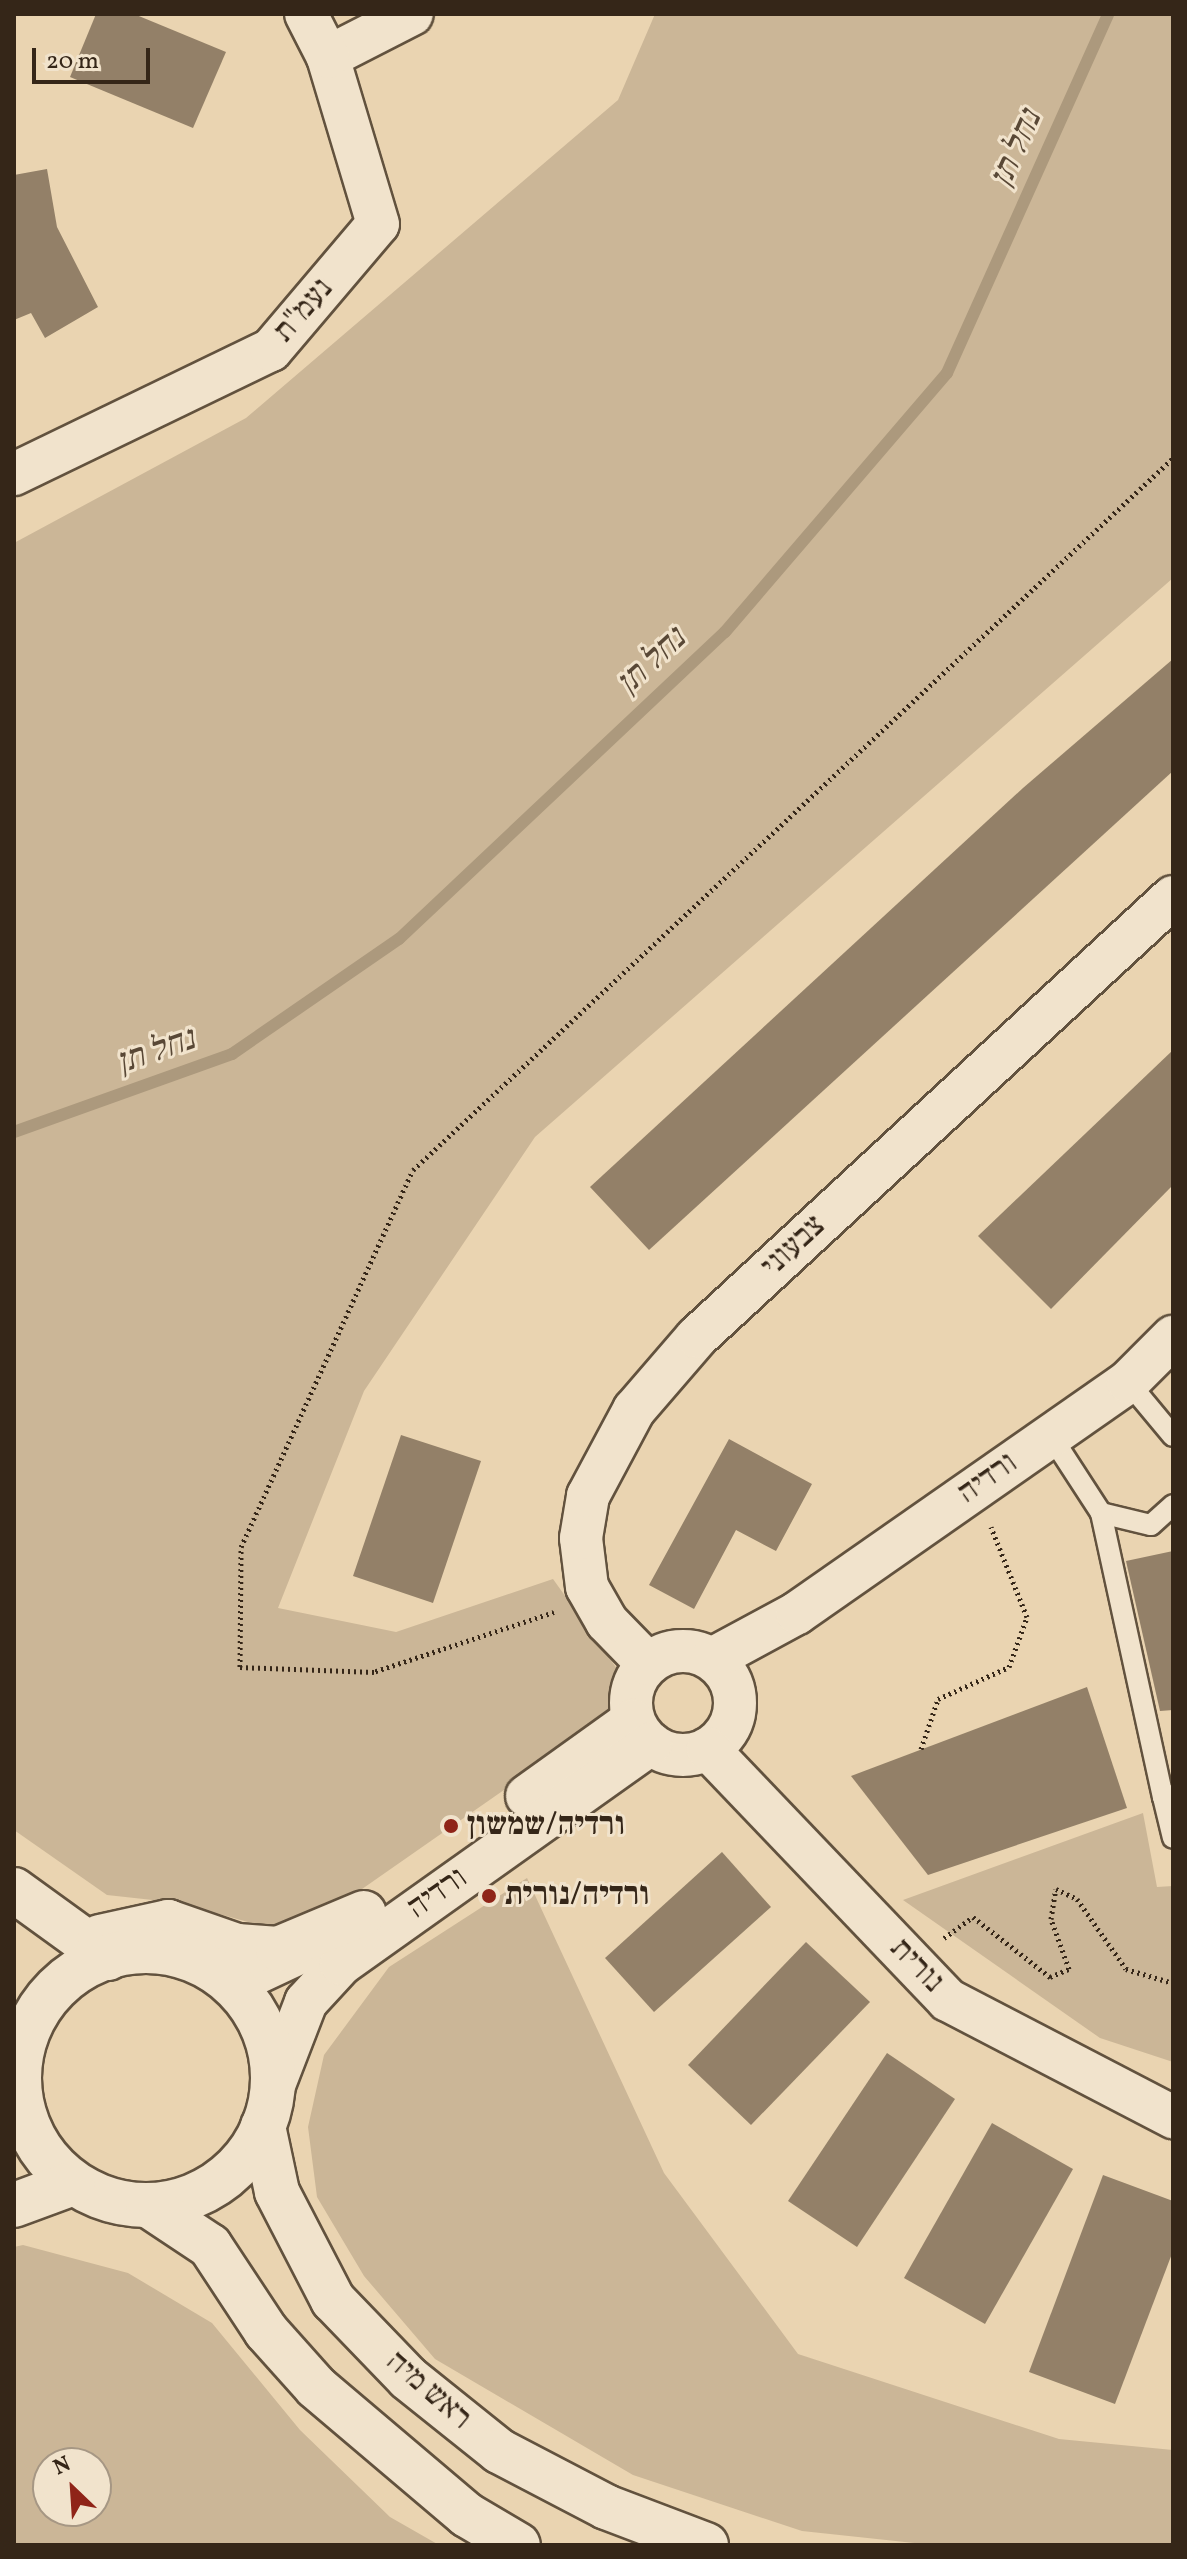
<!DOCTYPE html>
<html>
<head>
<meta charset="utf-8">
<style>
  body { margin:0 }
  #map { position:relative; width:1187px; height:2559px; overflow:hidden; background:#ead4b1; font-family:Vollkorn,"Frank Ruhl Libre",serif }
  div>[style] { position:absolute }
  .green>* { inset:0; background:#cbb697 }
  .stream>* { height:12px; margin:-6px; padding:0 6px; transform-origin:6px; border-radius:6px; background:#ac997d }
  .building>* { inset:0; background:#938068 }
  .path>* { height:5px; margin-top:-2.5px; transform-origin:0; background:repeating-linear-gradient(90deg,#352618 0 2px,transparent 0 6px) }
  .roads { filter:drop-shadow(2px 0 #62523e) drop-shadow(-2px 0 #62523e) drop-shadow(0 2px #62523e) drop-shadow(0 -2px #62523e) }
  .lane>* { height:20px; margin:-10px; padding:0 10px; transform-origin:10px; border-radius:10px; background:#f1e3cc }
  .street>* { height:42px; margin:-21px; padding:0 21px; transform-origin:21px; border-radius:21px; background:#f1e3cc }
  .street>.ring { margin:-21px; padding:0; box-sizing:content-box; background:none; border:42px solid #f1e3cc; border-radius:50% }
  .secondary>* { height:44px; margin:-22px; padding:0 22px; transform-origin:22px; border-radius:22px; background:#f1e3cc }
  .secondary>.ring { margin:-22px; padding:0; box-sizing:content-box; background:none; border:44px solid #f1e3cc; border-radius:50% }
  .dots>* { width:22px; height:22px; translate:-50% -50%; box-sizing:border-box; border:4px solid #f1e3cc; border-radius:50% }
  span { translate:-50% -50%; white-space:nowrap; text-align:center; line-height:1.15; -webkit-text-stroke:6px #f1e3cc; paint-order:stroke }
  .street-label { font-size:32px; color:#352618 }
  .poi-label { font-size:32px; color:#352618; font-weight:700 }
  .left { translate:0 -50%; text-align:left }
  .water-label { font-size:34px; color:#594836; font-style:italic }
  .frame { position:absolute; inset:0; border:16px solid #352618; pointer-events:none }
  .north { position:absolute; left:32px; top:2447px; width:80px; height:80px; box-sizing:border-box; background:#f1e3cc; border:2px solid #a69784; border-radius:50%; rotate:335deg; font-size:22px; font-weight:700; line-height:32px; text-align:center; color:#352618 }
  .north::after { content:''; display:block; margin:auto; width:28px; height:36px; background:#8f2418; clip-path:polygon(50% 0,100% 100%,50% 72%,0 100%) }
  .scale { position:absolute; left:32px; top:48px; width:118px; height:36px; box-sizing:border-box; border:4px solid #352618; border-top:0; padding-left:10px; font-size:24px; line-height:28px; white-space:nowrap; color:#352618; -webkit-text-stroke:6px #f1e3cc; paint-order:stroke }
</style>
</head>
<body>
<div id="map">
  <div class="green">
    <i style="clip-path:polygon(655px 14px,1173px 14px,1173px 578px,535px 1137px,364px 1391px,278px 1608px,396px 1632px,553px 1579px,620px 1673px,607px 1718px,352px 1896px,277px 1930px,180px 1903px,107px 1895px,14px 1830px,14px 543px,246px 418px,618px 100px)"></i>
    <i style="clip-path:polygon(1143px 1813px,1157px 1887px,1173px 1886px,1173px 2062px,1100px 2038px,903px 1900px)"></i>
    <i style="clip-path:polygon(527px 1878px,664px 2173px,798px 2354px,1059px 2439px,1173px 2450px,1173px 2545px,933px 2545px,802px 2531px,633px 2475px,435px 2359px,364px 2276px,317px 2197px,308px 2127px,324px 2055px,389px 1967px)"></i>
    <i style="clip-path:polygon(evenodd,23px 2245px,128px 2273px,212px 2323px,300px 2430px,390px 2517px,439px 2545px,14px 2545px,14px 2247px,23px 2245px,96px 2463px,96px 2511px,48px 2511px,48px 2463px,96px 2463px)"></i>
  </div>
  <div class="stream">
    <i style="left:14px;top:1132px;width:232px;rotate:-19.7deg"></i>
    <i style="left:232px;top:1054px;width:203px;rotate:-34.6deg"></i>
    <i style="left:399px;top:939px;width:448px;rotate:-43.3deg"></i>
    <i style="left:725px;top:632px;width:341px;rotate:-49.4deg"></i>
    <i style="left:947px;top:373px;width:393px;rotate:-65.8deg"></i>
  </div>
  <div class="building">
    <i style="clip-path:polygon(96px 14px,134px 14px,226px 52px,193px 128px,70px 77px)"></i>
    <i style="clip-path:polygon(47px 169px,57px 227px,98px 307px,45px 338px,31px 313px,14px 320px,14px 175px)"></i>
    <i style="clip-path:polygon(1173px 659px,1173px 771px,649px 1250px,590px 1187px,1023px 788px)"></i>
    <i style="clip-path:polygon(1173px 1050px,1173px 1185px,1051px 1309px,978px 1236px)"></i>
    <i style="clip-path:polygon(401px 1435px,481px 1461px,433px 1603px,353px 1576px)"></i>
    <i style="clip-path:polygon(729px 1439px,812px 1484px,776px 1551px,736px 1530px,694px 1609px,649px 1585px)"></i>
    <i style="clip-path:polygon(1173px 1551px,1173px 1710px,1160px 1711px,1126px 1561px)"></i>
    <i style="clip-path:polygon(1087px 1687px,1127px 1808px,928px 1875px,851px 1776px)"></i>
    <i style="clip-path:polygon(722px 1852px,771px 1907px,654px 2012px,605px 1958px)"></i>
    <i style="clip-path:polygon(806px 1942px,870px 2002px,751px 2125px,688px 2065px)"></i>
    <i style="clip-path:polygon(887px 2053px,955px 2099px,857px 2247px,788px 2201px)"></i>
    <i style="clip-path:polygon(992px 2123px,1073px 2169px,985px 2324px,904px 2278px)"></i>
    <i style="clip-path:polygon(1103px 2175px,1173px 2201px,1173px 2251px,1115px 2404px,1029px 2372px)"></i>
  </div>
  <div class="path">
    <i style="left:554px;top:1612px;width:190px;rotate:161.6deg"></i>
    <i style="left:374px;top:1672px;width:134px;rotate:-177.9deg"></i>
    <i style="left:240px;top:1667px;width:120px;rotate:-89.5deg"></i>
    <i style="left:241px;top:1547px;width:414px;rotate:-65.5deg"></i>
    <i style="left:413px;top:1170px;width:1041px;rotate:-43.13deg"></i>
    <i style="left:921px;top:1749px;width:53px;rotate:-71.2deg"></i>
    <i style="left:938px;top:1699px;width:78px;rotate:-24.3deg"></i>
    <i style="left:1009px;top:1667px;width:53px;rotate:-70.2deg"></i>
    <i style="left:1027px;top:1617px;width:97px;rotate:-111.8deg"></i>
    <i style="left:944px;top:1938px;width:36px;rotate:-36deg"></i>
    <i style="left:973px;top:1917px;width:98px;rotate:37.9deg"></i>
    <i style="left:1050px;top:1977px;width:21px;rotate:-23deg"></i>
    <i style="left:1069px;top:1969px;width:53px;rotate:-109.8deg"></i>
    <i style="left:1051px;top:1919px;width:30px;rotate:-81deg"></i>
    <i style="left:1056px;top:1889px;width:23px;rotate:25deg"></i>
    <i style="left:1077px;top:1899px;width:85px;rotate:55deg"></i>
    <i style="left:1126px;top:1969px;width:49px;rotate:16.6deg"></i>
  </div>
  <div class="roads">
    <div class="lane">
      <i style="left:1128px;top:1382px;width:70px;rotate:50.2deg"></i>
      <i style="left:1051px;top:1436px;width:92px;rotate:57deg"></i>
      <i style="left:1101px;top:1513px;width:51px;rotate:13.5deg"></i>
      <i style="left:1151px;top:1525px;width:30px;rotate:-42deg"></i>
      <i style="left:1101px;top:1513px;width:291px;rotate:77.7deg"></i>
      <i style="left:1163px;top:1797px;width:10px;rotate:-11deg"></i>
      <i style="left:1163px;top:1797px;width:42px;rotate:76.3deg"></i>
    </div>
    <div class="street">
      <i style="left:328px;top:57px;width:94px;rotate:-27.1deg"></i>
      <i style="left:14px;top:474px;width:285px;rotate:-25.8deg"></i>
      <i style="left:271px;top:350px;width:165px;rotate:-49.7deg"></i>
      <i style="left:378px;top:224px;width:174px;rotate:-106.7deg"></i>
      <i style="left:328px;top:57px;width:48px;rotate:-117.1deg"></i>
      <i class="ring" style="left:631px;top:1651px;width:62px;height:62px"></i>
      <i style="left:712px;top:1659px;width:97px;rotate:-28.4deg"></i>
      <i style="left:797px;top:1613px;width:404px;rotate:-34.9deg"></i>
      <i style="left:1128px;top:1382px;width:64px;rotate:-45deg"></i>
      <i style="left:648px;top:1664px;width:59px;rotate:-134.3deg"></i>
      <i style="left:607px;top:1622px;width:40px;rotate:-119.7deg"></i>
      <i style="left:587px;top:1587px;width:49px;rotate:-97deg"></i>
      <i style="left:581px;top:1538px;width:43px;rotate:-80.5deg"></i>
      <i style="left:588px;top:1496px;width:98px;rotate:-61.9deg"></i>
      <i style="left:634px;top:1410px;width:96px;rotate:-49.2deg"></i>
      <i style="left:697px;top:1337px;width:648px;rotate:-42.75deg"></i>
      <i style="left:708px;top:1749px;width:347px;rotate:46.3deg"></i>
      <i style="left:948px;top:2000px;width:254px;rotate:27.5deg"></i>
      <i style="left:527px;top:1796px;width:130px;rotate:-35.6deg"></i>
      <i style="left:235px;top:1983px;width:94px;rotate:-25.2deg"></i>
      <i style="left:274px;top:2085px;width:89px;rotate:-68.9deg"></i>
      <i style="left:306px;top:2002px;width:52px;rotate:-47.4deg"></i>
      <i style="left:341px;top:1964px;width:380px;rotate:-35.4deg"></i>
    </div>
    <div class="secondary">
      <i style="left:14px;top:1890px;width:116px;rotate:35.9deg"></i>
      <i style="left:100px;top:1937px;width:70px;rotate:-12.4deg"></i>
      <i style="left:168px;top:1922px;width:73px;rotate:19.2deg"></i>
      <i style="left:237px;top:1946px;width:41px;rotate:4.2deg"></i>
      <i style="left:278px;top:1949px;width:93px;rotate:-22.7deg"></i>
      <i class="ring" style="left:19px;top:1951px;width:210px;height:210px"></i>
      <i style="left:263px;top:2126px;width:67px;rotate:78deg"></i>
      <i style="left:277px;top:2192px;width:122px;rotate:62.6deg"></i>
      <i style="left:333px;top:2300px;width:108px;rotate:46.1deg"></i>
      <i style="left:408px;top:2378px;width:117px;rotate:38.7deg"></i>
      <i style="left:499px;top:2451px;width:121px;rotate:27.6deg"></i>
      <i style="left:606px;top:2507px;width:107px;rotate:20.8deg"></i>
      <i style="left:14px;top:2205px;width:63px;rotate:-20.4deg"></i>
      <i style="left:148px;top:2205px;width:74px;rotate:33.5deg"></i>
      <i style="left:210px;top:2246px;width:102px;rotate:56.6deg"></i>
      <i style="left:266px;top:2331px;width:75px;rotate:48.2deg"></i>
      <i style="left:316px;top:2387px;width:198px;rotate:40.3deg"></i>
      <i style="left:467px;top:2515px;width:59px;rotate:30.5deg"></i>
    </div>
  </div>
  <div class="dots">
    <i style="left:451px;top:1826px;background:#8f2418"></i>
    <i style="left:489px;top:1896px;background:#8f2418"></i>
  </div>
  <div class="street-label">
    <span style="left:304px;top:311px;rotate:-49deg">נעמ"ת</span>
    <span style="left:794px;top:1247px;rotate:-43deg">צבעוני</span>
    <span style="left:988px;top:1479px;rotate:-35deg">ורדיה</span>
    <span style="left:438px;top:1894px;rotate:-35deg">ורדיה</span>
    <span style="left:916px;top:1966px;rotate:46deg">נורית</span>
    <span style="left:428px;top:2391px;rotate:41deg">ראש מיה</span>
  </div>
  <div class="poi-label">
    <span class="left" style="left:467px;top:1826px">ורדיה/שמשון</span>
    <span class="left" style="left:505px;top:1896px">ורדיה/נורית</span>
  </div>
  <div class="water-label">
    <span style="left:1017px;top:149px;rotate:-66deg">נחל תן</span>
    <span style="left:652px;top:662px;rotate:-43deg">נחל תן</span>
    <span style="left:156px;top:1052px;rotate:-19deg">נחל תן</span>
  </div>
  <div class="frame"></div>
  <div class="north">N</div>
  <div class="scale">20 m</div>
</div>
</body>
</html>
